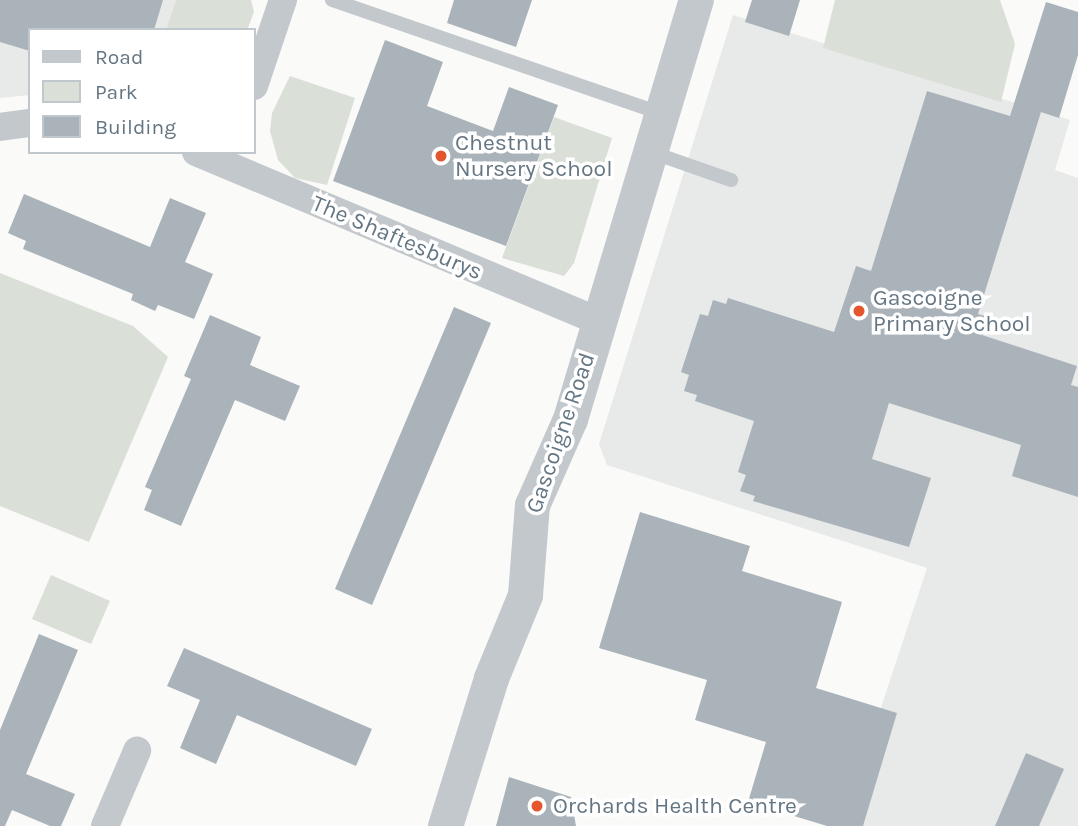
<!DOCTYPE html>
<html>
<head>
<meta charset="utf-8">
<style>
  body { margin:0 }
  #map { position:relative; width:1078px; height:826px; overflow:hidden; background:#fafaf8; font-family:Karla,sans-serif }
  div>[style] { position:absolute }
  .built>* { inset:0; background:#e8e9e9 }
  .green>* { inset:0; background:#dadfd7 }
  .building>* { inset:0; background:#aab3b9 }
  .service>* { height:14px; margin:-7px; padding:0 7px; transform-origin:7px; border-radius:7px; background:#c3c8cc }
  .minor>* { height:28px; margin:-14px; padding:0 14px; transform-origin:14px; border-radius:14px; background:#c3c8cc }
  .tertiary>* { height:35px; margin:-17.5px; padding:0 17.5px; transform-origin:17.5px; border-radius:17.5px; background:#c3c8cc }
  .dots>* { width:19px; height:19px; translate:-50% -50%; box-sizing:border-box; border:4px solid #fff; border-radius:50% }
  span { translate:-50% -50%; white-space:nowrap; text-align:center; line-height:1.15; -webkit-text-stroke:7px #fff; paint-order:stroke }
  .poi-label { font-size:23px; color:#657683 }
  .left { translate:0 -50%; text-align:left }
  .street-label { font-size:23px; color:#657683 }
  .legend { position:absolute; left:28px; top:28px; width:228px; height:126px; box-sizing:border-box; background:#fff; border:2px solid #c1c8cd; margin:0; padding:9px 12px; list-style:none; font-size:21px; color:#657683 }
  .legend li { display:flex; align-items:center; gap:14px; height:35px }
  .legend b { width:35px; border:2px solid #c1c8cd }
</style>
</head>
<body>
<div id="map">
  <div class="built">
    <i style="clip-path:polygon(0 0,176px 0,166px 30px,30px 30px,30px 95px,0 98px)"></i>
    <i style="clip-path:polygon(733px 15px,1070px 120px,1055px 170px,1078px 178px,1078px 826px,842px 826px,927px 568px,607px 465px,599px 444px)"></i>
  </div>
  <div class="green">
    <i style="clip-path:polygon(176px 0,251px 0,254px 12px,247px 30px,166px 30px)"></i>
    <i style="clip-path:polygon(835px 0,1000px 0,1015px 44px,1001px 102px,823px 48px)"></i>
    <i style="clip-path:polygon(290px 76px,355px 98px,327px 185px,295px 178px,278px 160px,270px 131px,272px 113px)"></i>
    <i style="clip-path:polygon(554px 117px,612px 138px,574px 263px,564px 276px,502px 258px)"></i>
    <i style="clip-path:polygon(0 273px,133px 326px,168px 357px,89px 542px,0 506px)"></i>
    <i style="clip-path:polygon(51px 575px,110px 601px,91px 644px,32px 619px)"></i>
  </div>
  <div class="building">
    <i style="clip-path:polygon(0 0,163px 0,154px 30px,30px 30px,30px 51px,0 42px)"></i>
    <i style="clip-path:polygon(454px 0,532px 0,516px 47px,447px 23px)"></i>
    <i style="clip-path:polygon(752px 0,800px 0,789px 36px,745px 22px)"></i>
    <i style="clip-path:polygon(1046px 2px,1078px 12px,1078px 55px,1059px 118px,1041px 112px,978px 314px,988px 317px,982px 335px,1077px 366px,1071px 385px,1078px 387px,1078px 497px,1012px 476px,1021px 445px,889px 403px,872px 459px,931px 478px,909px 547px,753px 501px,755px 496px,740px 491px,746px 475px,738px 472px,754px 421px,695px 401px,697px 395px,684px 391px,689px 375px,681px 372px,700px 314px,708px 316px,713px 300px,726px 304px,728px 298px,834px 332px,856px 266px,871px 271px,927px 91px,1010px 116px)"></i>
    <i style="clip-path:polygon(385px 40px,443px 62px,427px 106px,493px 131px,509px 87px,558px 105px,506px 246px,333px 181px)"></i>
    <i style="clip-path:polygon(24px 194px,150px 247px,170px 198px,206px 213px,185px 262px,213px 274px,194px 319px,158px 305px,155px 311px,131px 300px,133px 294px,23px 249px,26px 241px,8px 233px)"></i>
    <i style="clip-path:polygon(454px 307px,491px 323px,372px 605px,335px 589px)"></i>
    <i style="clip-path:polygon(210px 315px,261px 337px,250px 365px,300px 386px,285px 421px,235px 400px,181px 526px,144px 510px,152px 490px,145px 487px,191px 379px,184px 376px)"></i>
    <i style="clip-path:polygon(640px 512px,750px 546px,742px 571px,842px 602px,816px 688px,897px 713px,863px 826px,827px 826px,748px 802px,766px 742px,695px 720px,707px 680px,599px 648px)"></i>
    <i style="clip-path:polygon(39px 634px,78px 650px,26px 774px,75px 794px,61px 826px,50px 826px,12px 810px,5px 826px,0 826px,0 730px)"></i>
    <i style="clip-path:polygon(184px 648px,372px 729px,356px 766px,237px 715px,216px 764px,180px 748px,200px 700px,167px 686px)"></i>
    <i style="clip-path:polygon(1026px 753px,1064px 769px,1039px 826px,995px 826px)"></i>
    <i style="clip-path:polygon(509px 777px,571px 797px,576px 826px,496px 826px)"></i>
  </div>
  <div class="service">
    <i style="left:332px;top:0;width:348px;rotate:19deg"></i>
    <i style="left:651px;top:152px;width:85px;rotate:19.3deg"></i>
  </div>
  <div class="minor">
    <i style="left:254px;top:86px;width:91px;rotate:-71.4deg"></i>
    <i style="left:0;top:127px;width:30px;rotate:-8deg"></i>
    <i style="left:196px;top:152px;width:436px;rotate:22.8deg"></i>
    <i style="left:105px;top:826px;width:82px;rotate:-66.9deg"></i>
  </div>
  <div class="tertiary">
    <i style="left:445px;top:826px;width:155px;rotate:-72.7deg"></i>
    <i style="left:491px;top:678px;width:90px;rotate:-67.7deg"></i>
    <i style="left:525px;top:595px;width:90px;rotate:-85.6deg"></i>
    <i style="left:532px;top:505px;width:94px;rotate:-66.2deg"></i>
    <i style="left:570px;top:419px;width:438px;rotate:-73.3deg"></i>
  </div>
  <div class="dots">
    <i style="left:441px;top:156px;background:#e4572e"></i>
    <i style="left:859px;top:311px;background:#e4572e"></i>
    <i style="left:537px;top:806px;background:#e4572e"></i>
  </div>
  <div class="poi-label">
    <span class="left" style="left:455px;top:156px">Chestnut<br>Nursery School</span>
    <span class="left" style="left:873px;top:311px">Gascoigne<br>Primary School</span>
    <span class="left" style="left:553px;top:806px">Orchards Health Centre</span>
  </div>
  <div class="street-label">
    <span style="left:397px;top:238px;rotate:23deg">The Shaftesburys</span>
    <span style="left:561px;top:433px;rotate:-71deg">Gascoigne Road</span>
  </div>
  <ul class="legend">
  <li><b style="height:9px;background:#c3c8cc"></b>Road</li>
  <li><b style="height:19px;background:#dadfd7"></b>Park</li>
  <li><b style="height:19px;background:#aab3b9"></b>Building</li>
  </ul>
</div>
</body>
</html>
